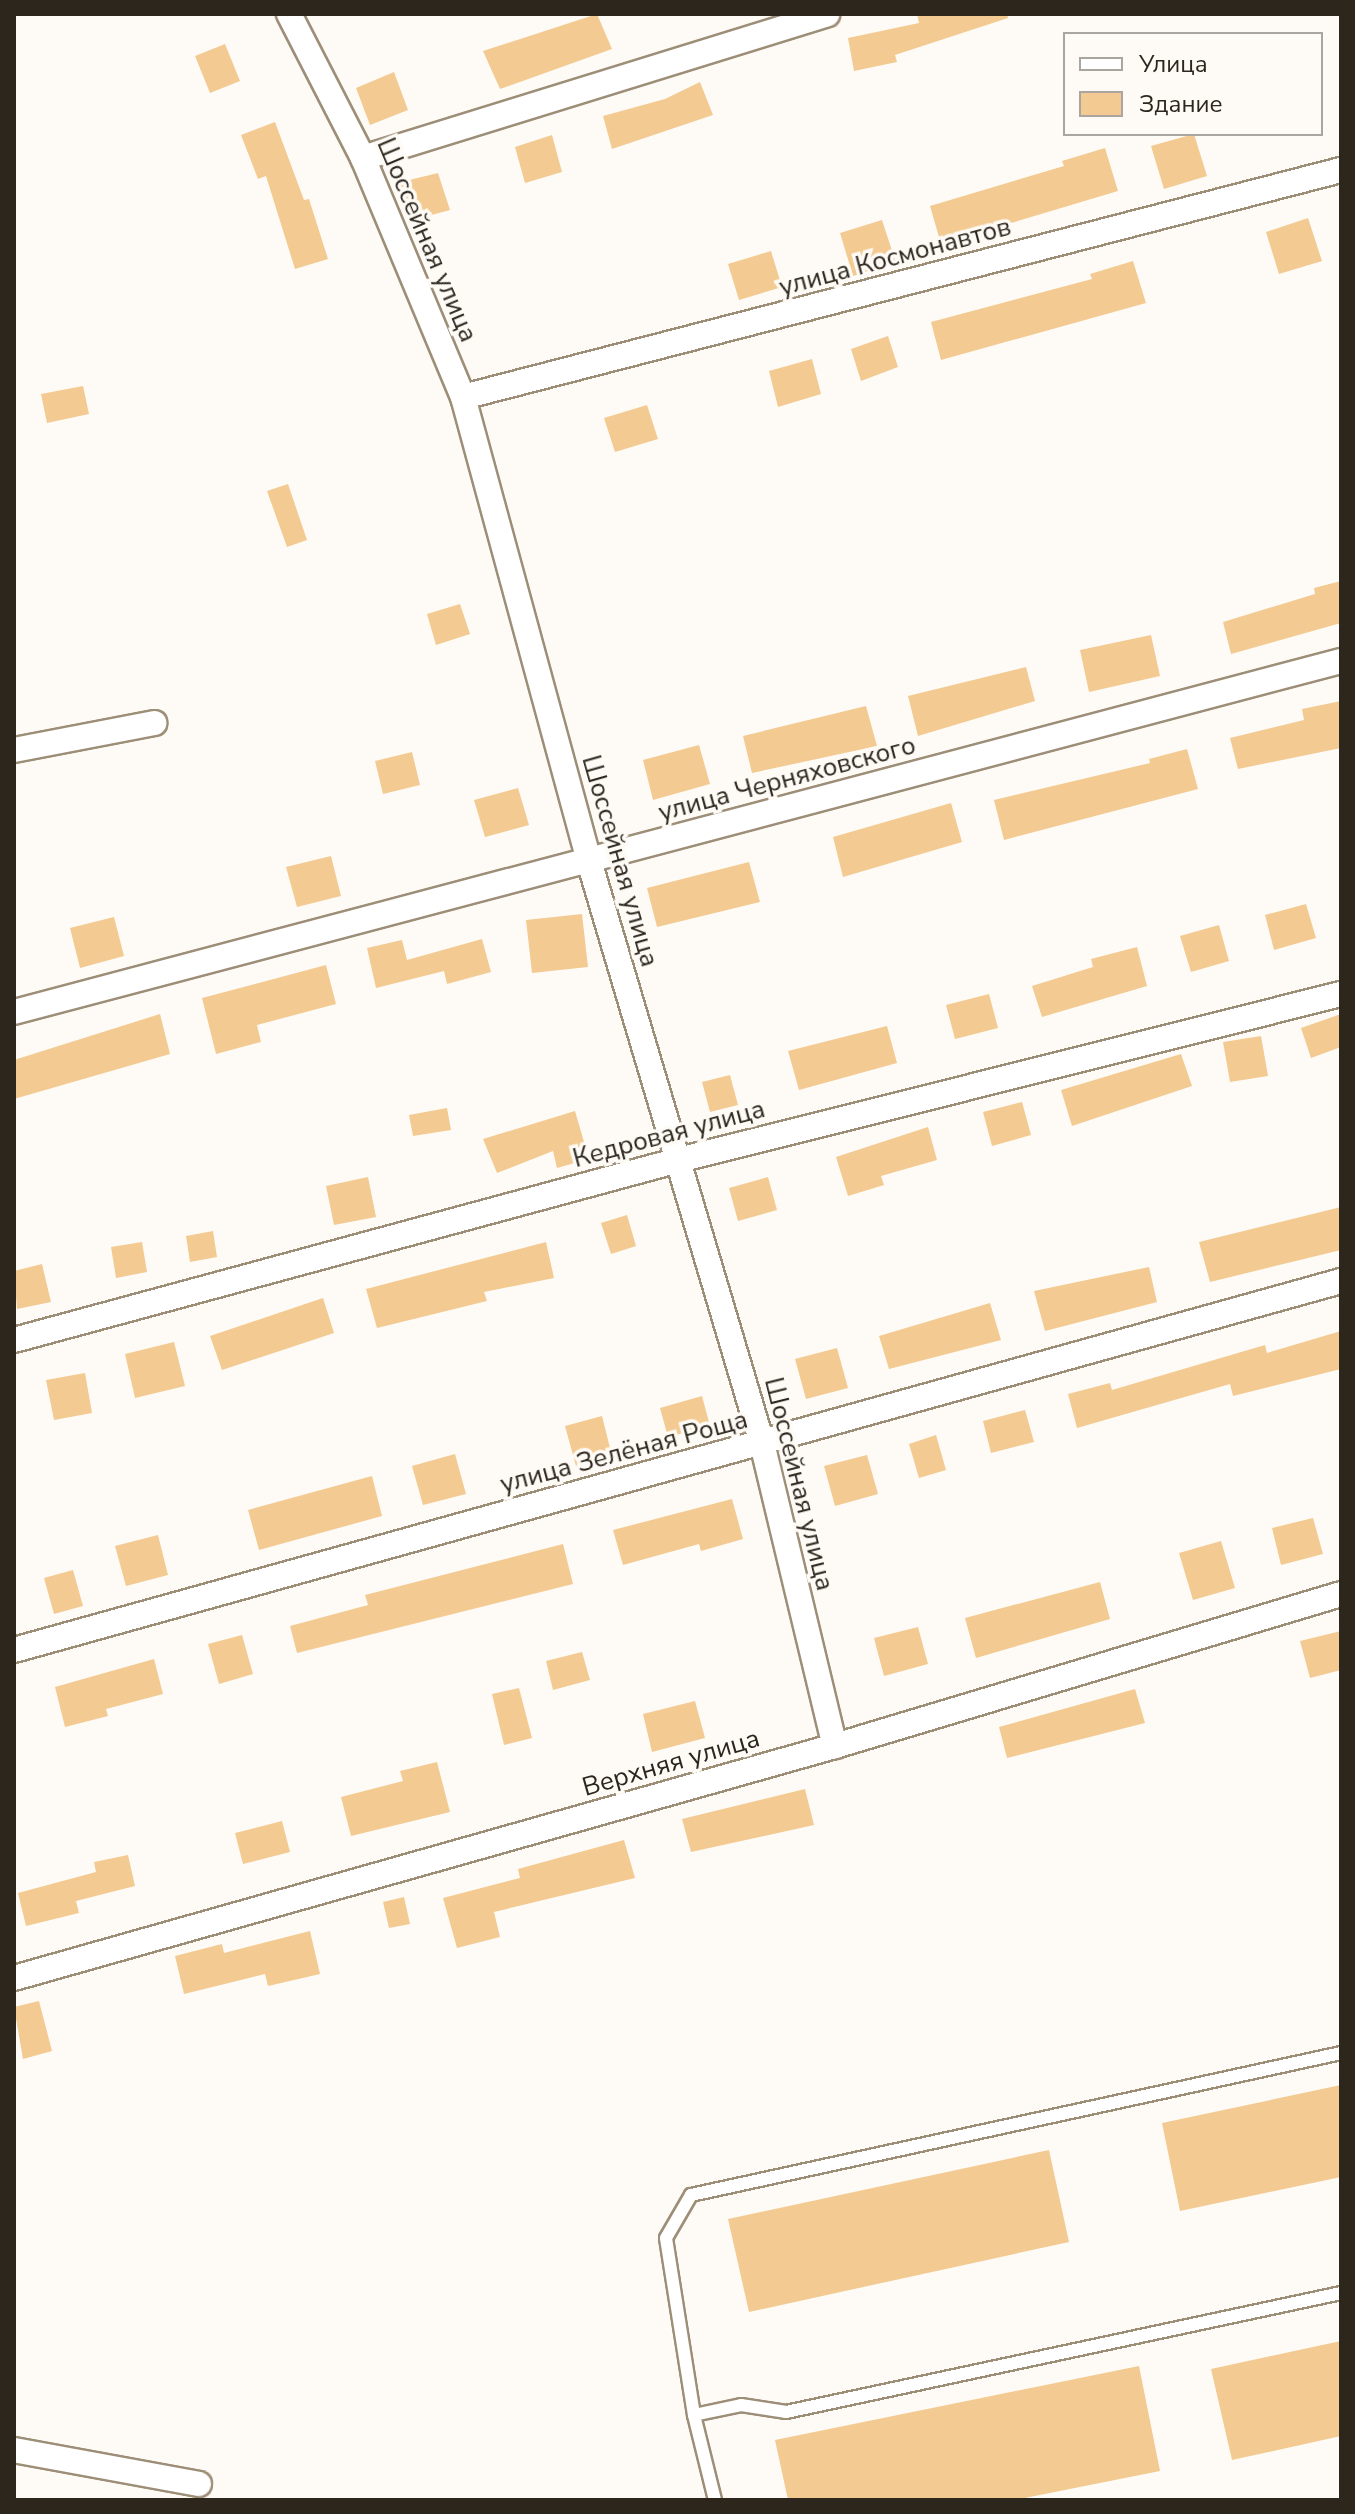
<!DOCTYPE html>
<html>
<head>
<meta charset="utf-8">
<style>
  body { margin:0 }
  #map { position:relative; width:1355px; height:2514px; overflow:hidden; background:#fefbf6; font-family:"Nunito Sans",sans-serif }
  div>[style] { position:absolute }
  .building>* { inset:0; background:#f3ca91 }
  .roads { filter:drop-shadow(2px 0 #9d8e78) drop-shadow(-2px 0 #9d8e78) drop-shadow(0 2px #9d8e78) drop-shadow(0 -2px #9d8e78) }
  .service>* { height:12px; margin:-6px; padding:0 6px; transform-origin:6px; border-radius:6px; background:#fff }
  .minor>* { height:24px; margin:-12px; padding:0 12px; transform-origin:12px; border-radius:12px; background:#fff }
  span { translate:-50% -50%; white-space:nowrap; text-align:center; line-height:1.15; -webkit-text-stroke:7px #fefbf6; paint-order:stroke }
  .street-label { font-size:26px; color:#2c261d }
  .frame { position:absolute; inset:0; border:16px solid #2c261d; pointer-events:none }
  .legend { position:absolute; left:1063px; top:32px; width:260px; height:104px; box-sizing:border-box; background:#fefbf6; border:2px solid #aaa69f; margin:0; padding:10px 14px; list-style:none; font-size:24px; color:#2c261d }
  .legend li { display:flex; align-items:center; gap:16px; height:40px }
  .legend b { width:40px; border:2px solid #aaa69f }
</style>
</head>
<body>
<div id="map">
  <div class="building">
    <i style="clip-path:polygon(597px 14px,612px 49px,500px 89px,483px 51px)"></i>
    <i style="clip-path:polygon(917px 14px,1007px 14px,1008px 18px,895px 55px,897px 62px,854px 71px,848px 38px,919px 23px)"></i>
    <i style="clip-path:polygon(225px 44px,240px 81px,210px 93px,195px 56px)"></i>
    <i style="clip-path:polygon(394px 72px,408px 110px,370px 125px,356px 88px)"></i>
    <i style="clip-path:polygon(700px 82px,713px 115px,612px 149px,603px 116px,665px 99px)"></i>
    <i style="clip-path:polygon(275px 122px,304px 200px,309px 199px,328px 259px,295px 269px,266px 176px,258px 179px,241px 135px)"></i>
    <i style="clip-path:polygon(1194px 134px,1207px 176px,1164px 189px,1151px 146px)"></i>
    <i style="clip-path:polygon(552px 135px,562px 172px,525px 183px,515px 147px)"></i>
    <i style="clip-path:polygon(1105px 148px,1118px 191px,941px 244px,930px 206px,1064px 166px,1062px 161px)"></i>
    <i style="clip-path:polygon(438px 173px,450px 210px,409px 221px,397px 183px)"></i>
    <i style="clip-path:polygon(1308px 218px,1322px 261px,1279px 274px,1266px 232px)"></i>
    <i style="clip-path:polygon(882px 220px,896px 263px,853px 276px,840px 233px)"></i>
    <i style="clip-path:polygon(771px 251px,782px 287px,739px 300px,728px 264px)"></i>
    <i style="clip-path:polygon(1133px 261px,1146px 303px,941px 360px,931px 322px,1092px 279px,1090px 274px)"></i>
    <i style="clip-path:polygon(888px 336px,898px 367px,861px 381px,851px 349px)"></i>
    <i style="clip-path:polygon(812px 359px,821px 394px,778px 407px,769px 371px)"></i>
    <i style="clip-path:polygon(83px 386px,89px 414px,47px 423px,41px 394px)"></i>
    <i style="clip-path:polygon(647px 405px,658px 439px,615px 452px,604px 418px)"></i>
    <i style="clip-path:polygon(288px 484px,307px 540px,287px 547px,267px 491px)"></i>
    <i style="clip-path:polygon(1341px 581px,1341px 623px,1231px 654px,1223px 622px,1315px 594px,1314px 588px)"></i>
    <i style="clip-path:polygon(460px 604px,470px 634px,436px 645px,427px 614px)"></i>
    <i style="clip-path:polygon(1151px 635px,1160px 676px,1089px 692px,1080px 650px)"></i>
    <i style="clip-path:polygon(1026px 667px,1035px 701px,918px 736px,908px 696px)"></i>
    <i style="clip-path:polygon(1341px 701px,1341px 748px,1238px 769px,1230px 738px,1304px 720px,1302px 709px)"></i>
    <i style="clip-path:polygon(866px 706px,877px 746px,752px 773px,743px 736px)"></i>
    <i style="clip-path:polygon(699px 745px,710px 784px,653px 800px,643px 760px)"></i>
    <i style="clip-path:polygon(1187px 749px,1198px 789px,1004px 840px,994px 800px,1150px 763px,1149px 759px)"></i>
    <i style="clip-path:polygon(412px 752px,420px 785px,383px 794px,375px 761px)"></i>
    <i style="clip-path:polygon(518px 788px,529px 825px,485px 837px,474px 800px)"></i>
    <i style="clip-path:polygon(951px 803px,962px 842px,843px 877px,833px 837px)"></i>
    <i style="clip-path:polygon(331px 856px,341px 896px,297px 907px,286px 867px)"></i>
    <i style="clip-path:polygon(749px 862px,760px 902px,657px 927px,647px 888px)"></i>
    <i style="clip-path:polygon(1306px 904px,1316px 938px,1274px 950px,1265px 915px)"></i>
    <i style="clip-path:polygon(582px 914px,588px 967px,532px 973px,526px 920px)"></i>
    <i style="clip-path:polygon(114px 917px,124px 956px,80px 968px,70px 928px)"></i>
    <i style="clip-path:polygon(1219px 925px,1229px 961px,1191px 972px,1180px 936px)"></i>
    <i style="clip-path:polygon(482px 939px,491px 972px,447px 984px,444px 971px,376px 988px,367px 948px,402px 940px,407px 960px)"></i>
    <i style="clip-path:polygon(1137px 947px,1147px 986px,1042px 1017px,1032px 986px,1093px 967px,1091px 959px)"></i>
    <i style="clip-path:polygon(326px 965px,336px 1004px,257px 1025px,261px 1042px,216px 1054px,202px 998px)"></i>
    <i style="clip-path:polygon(989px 994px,998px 1028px,955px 1039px,946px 1005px)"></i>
    <i style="clip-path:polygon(160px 1014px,170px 1054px,14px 1099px,14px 1060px)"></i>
    <i style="clip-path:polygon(1341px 1014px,1341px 1047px,1311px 1058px,1301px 1028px)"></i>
    <i style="clip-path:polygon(887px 1026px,897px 1063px,799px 1090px,788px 1051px)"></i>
    <i style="clip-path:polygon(1261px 1036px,1268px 1076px,1230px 1082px,1223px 1042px)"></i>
    <i style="clip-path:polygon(1181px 1054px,1192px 1086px,1072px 1126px,1061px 1090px)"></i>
    <i style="clip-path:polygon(730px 1075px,738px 1105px,710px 1112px,702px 1082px)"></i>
    <i style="clip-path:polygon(1022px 1102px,1031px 1135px,992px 1146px,983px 1112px)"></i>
    <i style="clip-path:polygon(447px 1108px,451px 1130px,413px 1136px,409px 1115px)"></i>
    <i style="clip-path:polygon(575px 1111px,589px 1159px,557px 1168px,553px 1151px,497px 1173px,483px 1139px)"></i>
    <i style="clip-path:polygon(928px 1127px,937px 1160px,881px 1176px,884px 1185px,848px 1196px,836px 1157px)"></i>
    <i style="clip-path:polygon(368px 1177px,376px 1217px,334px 1225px,326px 1186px)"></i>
    <i style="clip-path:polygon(768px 1177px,777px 1210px,738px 1221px,729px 1188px)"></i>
    <i style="clip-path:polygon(1341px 1207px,1341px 1250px,1210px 1282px,1199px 1242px)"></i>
    <i style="clip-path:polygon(627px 1215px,636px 1246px,611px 1254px,601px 1223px)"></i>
    <i style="clip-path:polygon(213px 1231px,217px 1257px,190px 1262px,186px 1236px)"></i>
    <i style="clip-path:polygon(142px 1242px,147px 1272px,116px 1278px,111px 1247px)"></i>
    <i style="clip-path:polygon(546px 1242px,554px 1278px,484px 1292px,487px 1301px,377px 1328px,366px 1289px)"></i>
    <i style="clip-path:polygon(42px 1264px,51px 1302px,17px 1309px,14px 1271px)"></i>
    <i style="clip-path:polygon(1149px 1267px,1157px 1302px,1045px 1331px,1034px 1291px)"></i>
    <i style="clip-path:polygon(323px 1298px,334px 1333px,222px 1370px,210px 1336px)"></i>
    <i style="clip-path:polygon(990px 1303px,1001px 1340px,889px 1369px,879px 1336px)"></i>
    <i style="clip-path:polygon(1341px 1331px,1341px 1369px,1233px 1396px,1230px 1384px,1077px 1428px,1068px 1394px,1110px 1383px,1112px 1390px,1265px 1345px,1267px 1353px)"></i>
    <i style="clip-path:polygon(174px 1342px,185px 1386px,135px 1398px,125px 1354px)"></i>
    <i style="clip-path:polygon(837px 1348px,848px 1388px,806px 1399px,795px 1359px)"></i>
    <i style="clip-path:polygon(85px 1373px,92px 1413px,54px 1420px,46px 1380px)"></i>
    <i style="clip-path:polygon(702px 1396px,710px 1426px,668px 1437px,660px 1408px)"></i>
    <i style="clip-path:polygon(1025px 1410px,1034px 1442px,991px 1453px,983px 1421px)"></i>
    <i style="clip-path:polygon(602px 1416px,612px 1456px,576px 1466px,565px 1426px)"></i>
    <i style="clip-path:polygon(936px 1435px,946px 1470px,919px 1478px,909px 1444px)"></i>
    <i style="clip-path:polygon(455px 1454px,466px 1494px,423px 1505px,412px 1466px)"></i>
    <i style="clip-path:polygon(867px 1455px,878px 1494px,835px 1506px,824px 1466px)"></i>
    <i style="clip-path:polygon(372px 1476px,382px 1516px,259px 1550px,248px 1510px)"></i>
    <i style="clip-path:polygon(732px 1499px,743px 1539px,701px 1551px,699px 1544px,623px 1565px,613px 1530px)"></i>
    <i style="clip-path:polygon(1313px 1518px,1323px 1554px,1281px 1565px,1272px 1528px)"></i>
    <i style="clip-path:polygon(158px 1535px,168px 1575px,126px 1586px,115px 1546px)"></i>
    <i style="clip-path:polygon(1221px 1541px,1235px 1588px,1193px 1600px,1179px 1553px)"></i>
    <i style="clip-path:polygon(563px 1544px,573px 1584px,297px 1653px,290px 1626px,368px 1605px,365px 1595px)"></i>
    <i style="clip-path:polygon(73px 1570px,83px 1606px,54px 1614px,44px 1578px)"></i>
    <i style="clip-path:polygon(1100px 1582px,1110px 1619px,976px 1658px,965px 1618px)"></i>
    <i style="clip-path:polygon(918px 1627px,928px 1664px,884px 1676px,874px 1638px)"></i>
    <i style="clip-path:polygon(1341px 1631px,1341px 1670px,1310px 1678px,1300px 1641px)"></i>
    <i style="clip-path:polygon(242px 1635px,253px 1674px,219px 1684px,208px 1644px)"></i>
    <i style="clip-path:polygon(582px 1652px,590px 1680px,553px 1690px,546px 1661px)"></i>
    <i style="clip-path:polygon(154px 1659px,163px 1694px,106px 1709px,108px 1716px,65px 1727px,55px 1687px)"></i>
    <i style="clip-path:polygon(519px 1688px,532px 1738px,504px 1745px,492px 1694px)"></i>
    <i style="clip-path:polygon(1135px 1689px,1145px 1723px,1007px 1758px,999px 1727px)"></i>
    <i style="clip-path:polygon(695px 1701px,705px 1738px,652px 1752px,643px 1714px)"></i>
    <i style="clip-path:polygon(437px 1762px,450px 1812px,351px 1836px,341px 1797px,403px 1781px,400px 1771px)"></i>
    <i style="clip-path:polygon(805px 1789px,814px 1825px,691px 1852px,682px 1819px)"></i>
    <i style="clip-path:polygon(282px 1821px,290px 1852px,243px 1864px,235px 1833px)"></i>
    <i style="clip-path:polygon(624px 1840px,635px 1878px,494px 1912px,500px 1937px,457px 1948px,443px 1898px,520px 1878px,518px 1869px)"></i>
    <i style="clip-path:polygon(128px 1855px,135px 1886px,76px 1901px,79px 1913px,26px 1926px,18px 1893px,96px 1872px,94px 1862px)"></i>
    <i style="clip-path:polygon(404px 1897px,410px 1924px,389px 1928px,383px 1902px)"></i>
    <i style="clip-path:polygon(310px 1931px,320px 1974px,268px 1986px,265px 1974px,184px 1994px,175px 1956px,222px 1944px,224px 1953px)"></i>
    <i style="clip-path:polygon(39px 2001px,52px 2051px,23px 2059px,14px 2007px)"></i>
    <i style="clip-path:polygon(1341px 2085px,1341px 2177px,1180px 2211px,1162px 2123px)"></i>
    <i style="clip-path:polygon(1049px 2150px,1069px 2242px,749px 2312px,728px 2219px)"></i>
    <i style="clip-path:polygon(1341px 2341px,1341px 2436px,1232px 2460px,1211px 2369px)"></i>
    <i style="clip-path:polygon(1139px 2366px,1160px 2471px,1015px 2500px,788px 2500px,775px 2440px)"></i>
  </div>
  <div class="roads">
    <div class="service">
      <i style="left:694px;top:2415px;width:48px;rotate:-12deg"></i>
      <i style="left:741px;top:2405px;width:46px;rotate:8.8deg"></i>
      <i style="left:786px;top:2412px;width:568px;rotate:-12.1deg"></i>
      <i style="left:715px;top:2500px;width:88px;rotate:-103.9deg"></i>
      <i style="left:694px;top:2415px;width:179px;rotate:-99deg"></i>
      <i style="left:666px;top:2238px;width:50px;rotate:-59.8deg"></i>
      <i style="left:691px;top:2195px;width:665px;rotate:-12.32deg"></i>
    </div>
    <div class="minor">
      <i style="left:289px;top:14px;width:162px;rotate:62.8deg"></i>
      <i style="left:363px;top:158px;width:259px;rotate:67.3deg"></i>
      <i style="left:463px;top:397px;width:481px;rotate:74.8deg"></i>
      <i style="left:589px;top:861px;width:607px;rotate:73.45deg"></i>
      <i style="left:762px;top:1443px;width:312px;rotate:76.5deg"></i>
      <i style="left:363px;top:158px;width:486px;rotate:-17.2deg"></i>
      <i style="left:463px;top:397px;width:907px;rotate:-14.5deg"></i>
      <i style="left:14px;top:750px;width:143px;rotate:-10.9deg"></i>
      <i style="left:14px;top:1012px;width:1373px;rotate:-14.82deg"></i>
      <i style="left:14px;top:1340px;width:689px;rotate:-15.15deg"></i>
      <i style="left:679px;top:1160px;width:682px;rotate:-14.08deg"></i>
      <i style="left:14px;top:1650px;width:1377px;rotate:-15.54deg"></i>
      <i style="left:14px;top:1978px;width:853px;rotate:-15.78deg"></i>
      <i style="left:835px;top:1746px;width:528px;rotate:-16.72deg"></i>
      <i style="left:14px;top:2450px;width:188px;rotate:10.4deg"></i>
    </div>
  </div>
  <div class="street-label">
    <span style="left:427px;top:240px;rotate:67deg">Шоссейная улица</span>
    <span style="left:895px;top:257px;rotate:-15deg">улица Космонавтов</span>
    <span style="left:787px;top:779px;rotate:-15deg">улица Черняховского</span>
    <span style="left:620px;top:861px;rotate:74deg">Шоссейная улица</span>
    <span style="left:669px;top:1134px;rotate:-15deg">Кедровая улица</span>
    <span style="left:624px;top:1452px;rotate:-15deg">улица Зелёная Роща</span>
    <span style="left:799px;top:1484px;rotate:76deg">Шоссейная улица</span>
    <span style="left:671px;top:1763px;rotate:-16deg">Верхняя улица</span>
  </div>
  <div class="frame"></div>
  <ul class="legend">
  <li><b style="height:10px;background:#fff"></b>Улица</li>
  <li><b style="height:22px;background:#f3ca91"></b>Здание</li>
  </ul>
</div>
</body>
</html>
